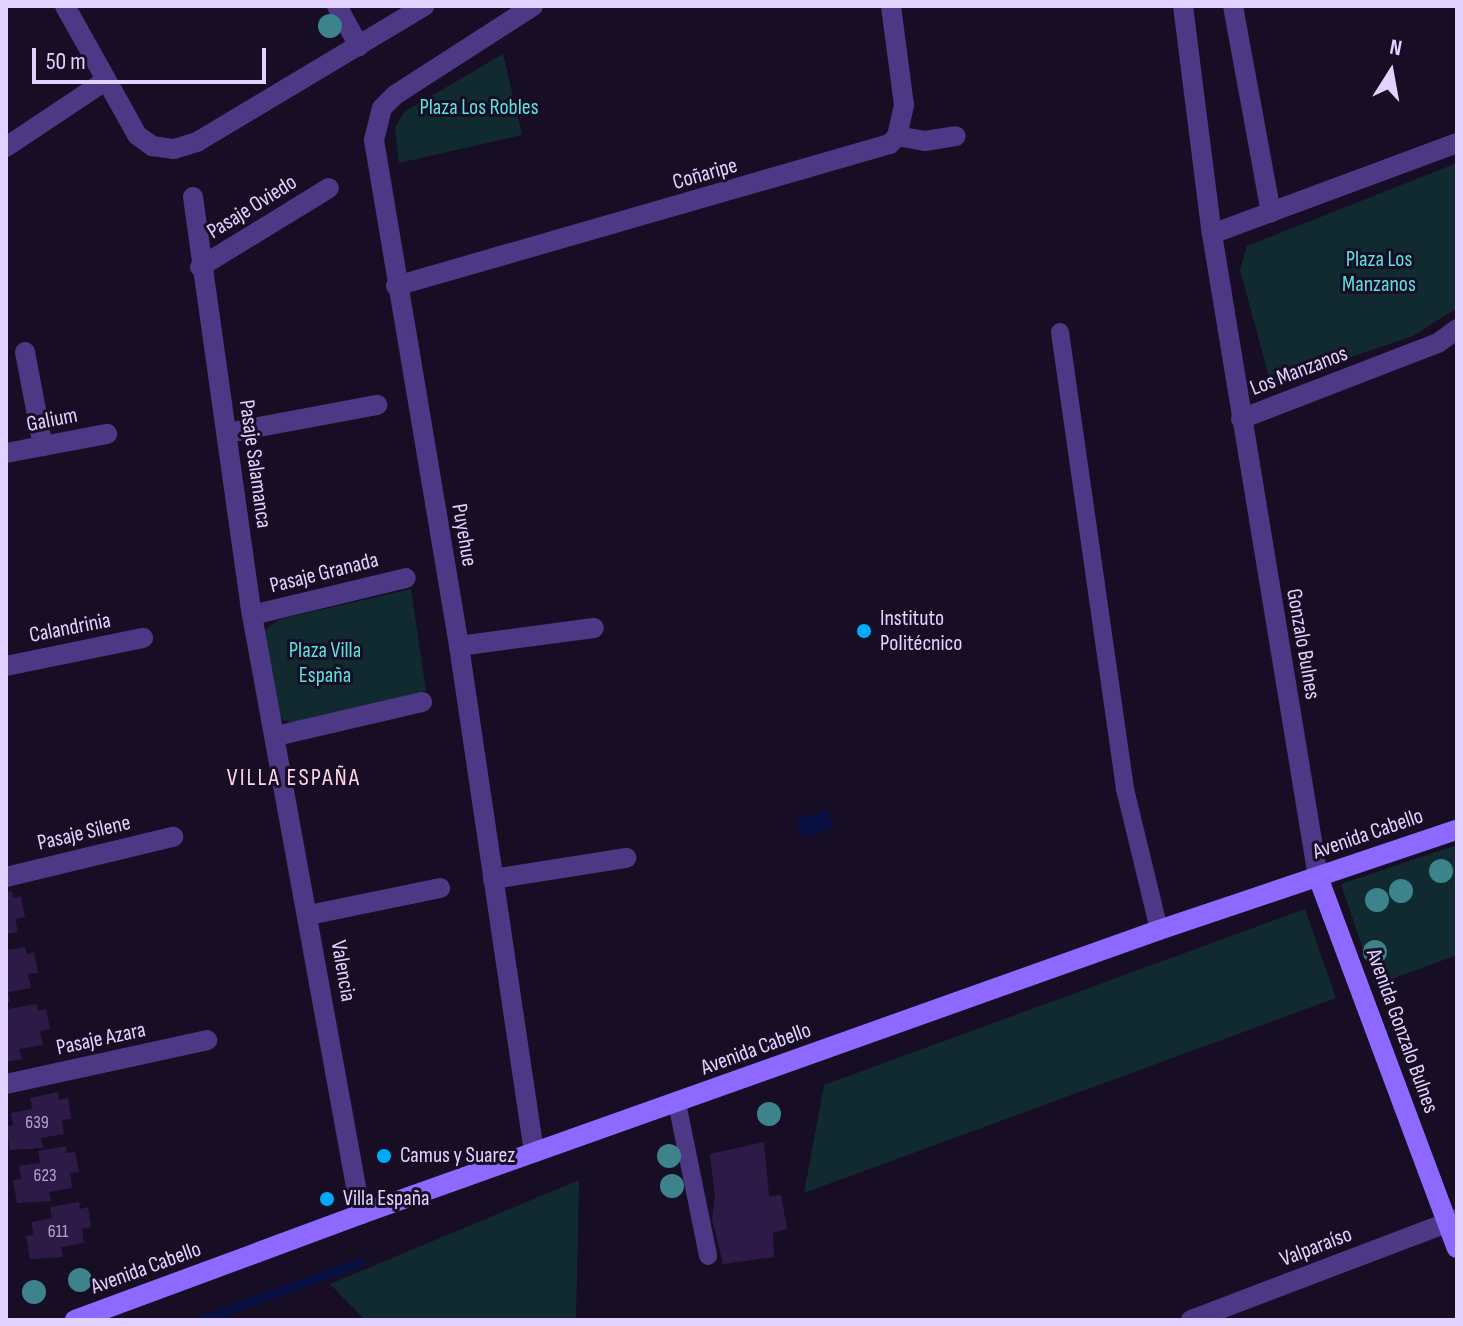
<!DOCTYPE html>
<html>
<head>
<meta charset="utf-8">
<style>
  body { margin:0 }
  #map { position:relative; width:1463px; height:1326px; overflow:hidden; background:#170e25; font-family:"Sofia Sans Condensed",sans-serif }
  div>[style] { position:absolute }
  .green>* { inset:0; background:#112a2f }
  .water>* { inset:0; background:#091144 }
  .stream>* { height:9px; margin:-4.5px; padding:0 4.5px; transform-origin:4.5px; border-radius:4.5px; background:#091144 }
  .building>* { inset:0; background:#2d1a47 }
  .lane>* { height:18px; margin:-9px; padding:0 9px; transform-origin:9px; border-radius:9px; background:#4c3885 }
  .street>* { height:20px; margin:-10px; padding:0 10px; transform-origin:10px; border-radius:10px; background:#4c3885 }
  .secondary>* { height:20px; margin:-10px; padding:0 10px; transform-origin:10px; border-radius:10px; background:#8e69ff }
  .trees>* { width:24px; height:24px; margin:-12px; border-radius:50%; background:#3c838b }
  .dots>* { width:22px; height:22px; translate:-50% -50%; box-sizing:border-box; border:4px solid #170e25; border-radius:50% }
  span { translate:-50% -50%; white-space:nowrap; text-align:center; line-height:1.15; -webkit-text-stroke:6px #170e25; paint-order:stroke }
  .number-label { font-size:18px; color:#b4a4d1 }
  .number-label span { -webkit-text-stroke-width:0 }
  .park-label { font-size:22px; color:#5be2df }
  .street-label { font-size:22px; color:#e1d2ff }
  .poi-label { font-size:22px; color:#e1d2ff }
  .left { translate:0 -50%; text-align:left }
  .neighbourhood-label { font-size:24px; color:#ffd4e6; letter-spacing:2px }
  .frame { position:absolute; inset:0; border:8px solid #e1d2ff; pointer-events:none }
  .north { position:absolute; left:1351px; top:32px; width:80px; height:80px; -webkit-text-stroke:6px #170e25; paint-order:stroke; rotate:11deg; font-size:22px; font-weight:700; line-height:32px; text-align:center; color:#e1d2ff }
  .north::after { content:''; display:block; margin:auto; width:28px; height:36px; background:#e1d2ff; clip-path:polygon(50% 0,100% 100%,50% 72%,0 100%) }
  .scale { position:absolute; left:32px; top:48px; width:234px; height:36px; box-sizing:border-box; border:4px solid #e1d2ff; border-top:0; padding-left:10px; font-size:24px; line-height:28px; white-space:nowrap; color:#e1d2ff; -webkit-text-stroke:6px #170e25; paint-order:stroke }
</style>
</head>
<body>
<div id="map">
  <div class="green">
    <i style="clip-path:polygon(503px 54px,522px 135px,399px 163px,395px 128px,404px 112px)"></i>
    <i style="clip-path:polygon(1457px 163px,1457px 308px,1413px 336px,1271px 384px,1240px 270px,1247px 246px)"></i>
    <i style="clip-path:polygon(411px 589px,426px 691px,295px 724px,278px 718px,264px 632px,270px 626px,281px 619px)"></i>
    <i style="clip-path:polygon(1457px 845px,1457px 955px,1375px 985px,1341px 884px)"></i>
    <i style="clip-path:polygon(1305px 909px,1336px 998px,804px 1193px,824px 1085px)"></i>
    <i style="clip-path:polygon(579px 1180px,576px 1320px,365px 1320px,330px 1284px)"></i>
  </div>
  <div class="water">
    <i style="clip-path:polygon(827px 810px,833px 828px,802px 837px,796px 819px)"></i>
  </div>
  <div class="stream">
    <i style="left:200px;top:1320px;width:170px;rotate:-19.9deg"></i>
  </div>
  <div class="building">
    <i style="clip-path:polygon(12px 891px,13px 898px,21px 897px,25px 917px,15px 919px,18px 932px,6px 934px,6px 892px)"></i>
    <i style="clip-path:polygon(25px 947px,27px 954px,34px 952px,38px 973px,28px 974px,31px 988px,8px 992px,10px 1002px,6px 1003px,6px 950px)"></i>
    <i style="clip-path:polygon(37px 1004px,38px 1011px,46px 1009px,50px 1029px,40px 1031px,43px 1045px,19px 1049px,22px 1059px,6px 1062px,8px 1009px)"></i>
    <i style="clip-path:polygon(58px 1092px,59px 1100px,68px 1098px,71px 1119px,62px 1120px,64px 1134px,41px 1138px,43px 1148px,10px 1150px,6px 1127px,13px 1125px,11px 1113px,32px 1109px,30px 1098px)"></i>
    <i style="clip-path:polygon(764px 1142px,769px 1196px,781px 1195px,787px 1229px,773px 1233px,774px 1257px,723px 1264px,712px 1219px,715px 1197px,710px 1154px)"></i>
    <i style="clip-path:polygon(66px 1146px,67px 1153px,75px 1152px,79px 1172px,70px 1173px,72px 1188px,49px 1192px,51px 1201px,17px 1203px,13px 1180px,21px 1179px,19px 1166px,40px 1163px,38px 1151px)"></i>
    <i style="clip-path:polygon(79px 1202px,80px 1209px,88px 1207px,91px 1227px,82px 1229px,84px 1243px,61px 1247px,63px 1257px,30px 1259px,26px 1236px,34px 1235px,31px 1222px,52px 1218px,50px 1207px)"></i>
  </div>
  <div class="lane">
    <i style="left:1060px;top:332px;width:462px;rotate:81.9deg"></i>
    <i style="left:1125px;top:789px;width:145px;rotate:76.4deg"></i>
    <i style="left:677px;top:1103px;width:156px;rotate:78.5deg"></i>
  </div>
  <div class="street">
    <i style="left:65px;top:6px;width:148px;rotate:60.8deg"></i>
    <i style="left:137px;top:135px;width:19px;rotate:36deg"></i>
    <i style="left:152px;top:146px;width:22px;rotate:8deg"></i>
    <i style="left:174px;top:149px;width:24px;rotate:-17deg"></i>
    <i style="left:197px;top:142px;width:265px;rotate:-30.9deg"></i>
    <i style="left:337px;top:6px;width:46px;rotate:61.2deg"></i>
    <i style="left:533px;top:6px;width:164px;rotate:147.2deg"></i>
    <i style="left:395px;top:95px;width:18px;rotate:135deg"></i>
    <i style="left:382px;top:108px;width:33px;rotate:104deg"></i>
    <i style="left:374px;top:140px;width:513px;rotate:80.46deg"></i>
    <i style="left:459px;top:646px;width:512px;rotate:81.57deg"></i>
    <i style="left:1183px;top:6px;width:230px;rotate:82.8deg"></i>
    <i style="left:1212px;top:234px;width:652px;rotate:80.64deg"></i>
    <i style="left:1233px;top:6px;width:210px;rotate:79.6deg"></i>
    <i style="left:897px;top:136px;width:28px;rotate:10deg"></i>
    <i style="left:925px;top:141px;width:31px;rotate:-9deg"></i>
    <i style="left:6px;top:147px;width:119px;rotate:-33.7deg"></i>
    <i style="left:193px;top:197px;width:422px;rotate:82deg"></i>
    <i style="left:252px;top:615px;width:609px;rotate:79.69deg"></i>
    <i style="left:1212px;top:234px;width:261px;rotate:-20.4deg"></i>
    <i style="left:200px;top:267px;width:151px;rotate:-31.5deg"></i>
    <i style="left:396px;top:286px;width:514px;rotate:-16.04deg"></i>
    <i style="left:890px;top:144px;width:11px;rotate:-49deg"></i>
    <i style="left:897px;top:136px;width:32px;rotate:-77deg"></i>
    <i style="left:904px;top:105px;width:100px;rotate:-97.5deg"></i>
    <i style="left:25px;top:352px;width:96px;rotate:79.2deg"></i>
    <i style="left:1241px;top:419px;width:211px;rotate:-21.1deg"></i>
    <i style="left:1438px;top:343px;width:24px;rotate:-36deg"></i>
    <i style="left:227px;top:433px;width:153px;rotate:-10.6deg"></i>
    <i style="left:6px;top:453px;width:103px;rotate:-10.7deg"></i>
    <i style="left:252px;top:615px;width:158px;rotate:-13.5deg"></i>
    <i style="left:459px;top:646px;width:136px;rotate:-7.6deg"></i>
    <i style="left:6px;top:666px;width:140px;rotate:-11.6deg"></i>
    <i style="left:276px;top:736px;width:150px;rotate:-13.1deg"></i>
    <i style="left:6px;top:877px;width:172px;rotate:-13.5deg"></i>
    <i style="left:493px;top:879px;width:135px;rotate:-9deg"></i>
    <i style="left:309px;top:915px;width:134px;rotate:-11.6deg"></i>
    <i style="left:6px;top:1084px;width:206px;rotate:-12.3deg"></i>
    <i style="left:1191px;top:1320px;width:285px;rotate:-20.8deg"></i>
  </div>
  <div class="secondary">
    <i style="left:1318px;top:877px;width:396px;rotate:69.5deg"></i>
    <i style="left:75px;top:1320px;width:305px;rotate:-20.3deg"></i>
    <i style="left:361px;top:1214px;width:847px;rotate:-19.59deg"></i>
    <i style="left:1159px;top:930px;width:314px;rotate:-18.6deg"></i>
  </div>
  <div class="trees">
    <i style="left:330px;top:26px"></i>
    <i style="left:1441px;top:871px"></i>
    <i style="left:1401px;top:891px"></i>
    <i style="left:1377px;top:900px"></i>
    <i style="left:1375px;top:952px"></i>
    <i style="left:769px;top:1114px"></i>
    <i style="left:669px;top:1156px"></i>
    <i style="left:672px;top:1186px"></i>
    <i style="left:80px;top:1280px"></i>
    <i style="left:34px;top:1292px"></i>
  </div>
  <div class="dots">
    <i style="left:864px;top:631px;background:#00abfd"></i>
    <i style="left:384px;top:1156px;background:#00abfd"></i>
    <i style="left:327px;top:1199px;background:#00abfd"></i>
  </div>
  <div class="number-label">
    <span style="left:37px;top:1123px">639</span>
    <span style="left:45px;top:1176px">623</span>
    <span style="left:58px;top:1232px">611</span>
  </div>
  <div class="park-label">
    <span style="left:479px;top:108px">Plaza Los Robles</span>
    <span style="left:1379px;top:272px">Plaza Los<br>Manzanos</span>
    <span style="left:325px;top:663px">Plaza Villa<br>España</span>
  </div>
  <div class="street-label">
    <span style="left:705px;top:174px;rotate:-16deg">Coñaripe</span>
    <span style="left:252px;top:207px;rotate:-32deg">Pasaje Oviedo</span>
    <span style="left:1299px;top:371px;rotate:-21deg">Los Manzanos</span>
    <span style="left:52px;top:420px;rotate:-11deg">Galium</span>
    <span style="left:255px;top:464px;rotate:82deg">Pasaje Salamanca</span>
    <span style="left:464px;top:535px;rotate:80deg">Puyehue</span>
    <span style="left:324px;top:573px;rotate:-14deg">Pasaje Granada</span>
    <span style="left:70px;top:628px;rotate:-11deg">Calandrinia</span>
    <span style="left:1303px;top:644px;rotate:80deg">Gonzalo Bulnes</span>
    <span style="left:84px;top:833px;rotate:-13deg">Pasaje Silene</span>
    <span style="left:1368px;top:834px;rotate:-19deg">Avenida Cabello</span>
    <span style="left:343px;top:971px;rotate:80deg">Valencia</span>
    <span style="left:1402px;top:1031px;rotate:70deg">Avenida Gonzalo Bulnes</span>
    <span style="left:101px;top:1039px;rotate:-12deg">Pasaje Azara</span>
    <span style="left:756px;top:1049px;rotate:-20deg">Avenida Cabello</span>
    <span style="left:1316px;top:1247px;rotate:-21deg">Valparaíso</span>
    <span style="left:146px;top:1268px;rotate:-20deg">Avenida Cabello</span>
  </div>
  <div class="poi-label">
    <span class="left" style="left:880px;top:631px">Instituto<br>Politécnico</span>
    <span class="left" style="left:400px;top:1156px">Camus y Suarez</span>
    <span class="left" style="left:343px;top:1199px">Villa España</span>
  </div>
  <div class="neighbourhood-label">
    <span style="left:294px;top:778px">VILLA ESPAÑA</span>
  </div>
  <div class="frame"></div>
  <div class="north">N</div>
  <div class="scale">50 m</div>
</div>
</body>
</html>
